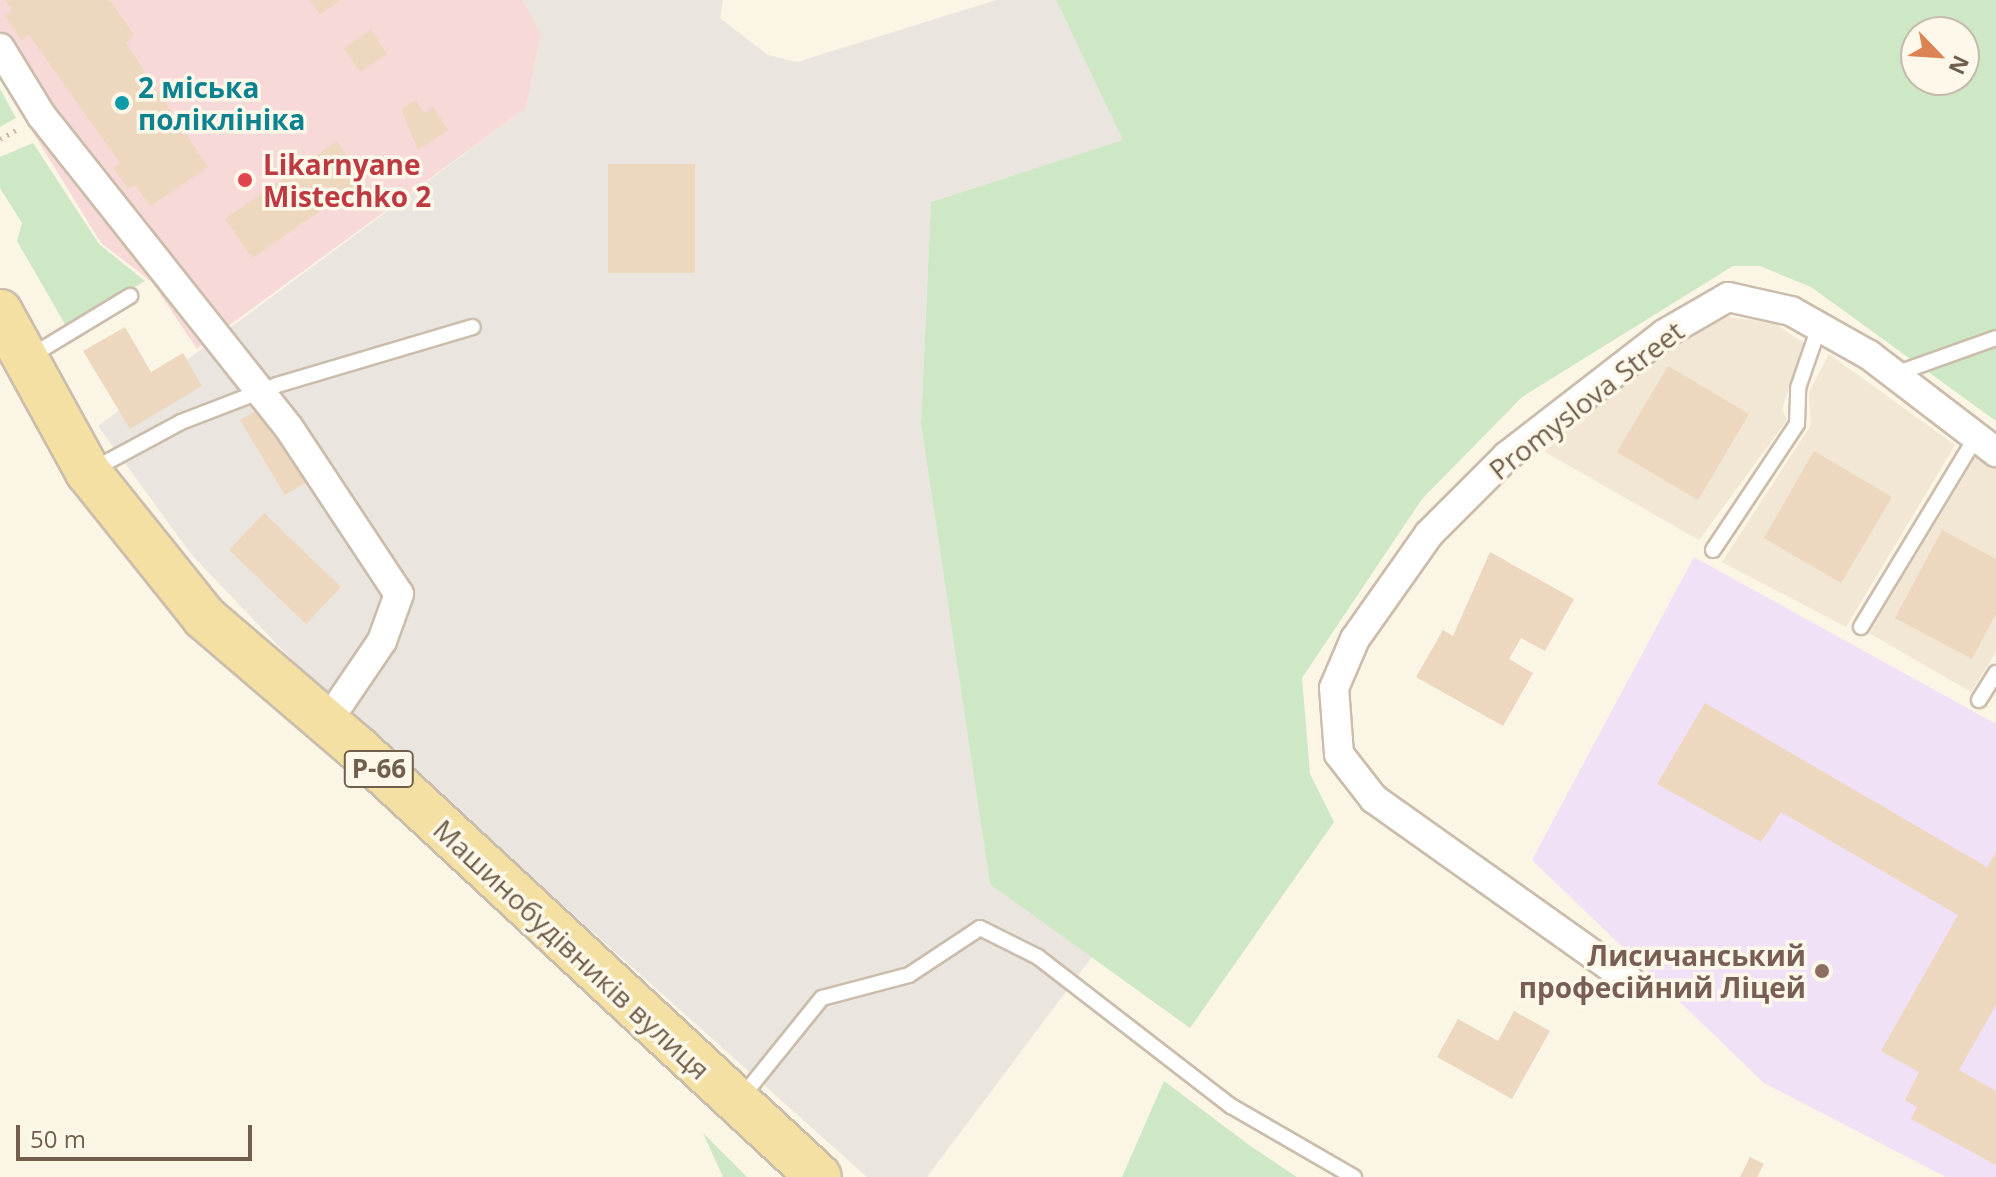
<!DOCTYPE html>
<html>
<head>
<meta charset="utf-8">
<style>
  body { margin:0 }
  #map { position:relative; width:1996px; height:1177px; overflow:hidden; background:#faf5e5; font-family:"Open Sans",sans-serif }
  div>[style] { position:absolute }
  .residential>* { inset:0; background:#f1e7d4 }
  .industrial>* { inset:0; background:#eae6df }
  .education>* { inset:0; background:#f1e1f6 }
  .medical>* { inset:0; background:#f7d9d8 }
  .green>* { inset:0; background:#cee7c4 }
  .building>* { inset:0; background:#edd7be }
  .path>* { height:5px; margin-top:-2.5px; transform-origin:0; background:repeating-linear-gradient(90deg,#d2bba2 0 2px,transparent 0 8px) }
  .roads { filter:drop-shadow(2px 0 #cbbdac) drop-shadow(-2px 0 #cbbdac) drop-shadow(0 2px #cbbdac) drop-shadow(0 -2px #cbbdac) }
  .lane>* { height:14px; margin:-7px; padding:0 7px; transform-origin:7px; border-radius:7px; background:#fff }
  .street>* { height:28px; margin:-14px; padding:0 14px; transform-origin:14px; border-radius:14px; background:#fff }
  .primary>* { height:44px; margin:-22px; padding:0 22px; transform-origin:22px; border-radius:22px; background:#f4e0a2 }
  .dots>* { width:22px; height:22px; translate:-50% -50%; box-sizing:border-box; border:4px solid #fdf8ea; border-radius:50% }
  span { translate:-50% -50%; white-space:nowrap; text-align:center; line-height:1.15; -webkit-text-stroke:7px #fdf8ea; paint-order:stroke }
  .shield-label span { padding:2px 6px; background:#fdf8ea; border:2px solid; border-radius:6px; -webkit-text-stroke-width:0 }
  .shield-label { font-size:26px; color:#715e4c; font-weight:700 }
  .culture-label { font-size:28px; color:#0d838f; font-weight:700 }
  .left { translate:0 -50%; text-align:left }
  .health-label { font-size:28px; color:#be3a42; font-weight:700 }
  .street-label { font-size:28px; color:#715e4c }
  .education-label { font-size:28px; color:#785e54; font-weight:700 }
  .right { translate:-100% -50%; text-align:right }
  .north { position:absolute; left:1900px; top:16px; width:80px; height:80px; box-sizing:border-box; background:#fdf8ea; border:2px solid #c5baab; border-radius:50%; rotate:115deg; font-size:22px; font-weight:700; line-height:32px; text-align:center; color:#715e4c }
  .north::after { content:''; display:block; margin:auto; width:28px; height:36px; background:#db8353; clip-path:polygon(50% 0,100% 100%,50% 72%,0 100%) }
  .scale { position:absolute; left:16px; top:1125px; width:236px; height:36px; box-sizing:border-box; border:4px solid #715e4c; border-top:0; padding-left:10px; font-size:24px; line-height:28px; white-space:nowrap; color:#715e4c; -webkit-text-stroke:6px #fdf8ea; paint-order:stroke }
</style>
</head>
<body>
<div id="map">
  <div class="residential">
    <i style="clip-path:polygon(1727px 317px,1774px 323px,1805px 344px,1782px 409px,1787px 420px,1699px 540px,1540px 449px,1651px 359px)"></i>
    <i style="clip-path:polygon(1829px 354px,1955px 445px,1846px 627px,1722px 562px,1811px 425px,1809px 392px)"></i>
    <i style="clip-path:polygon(1977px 455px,1996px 468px,1996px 652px,1971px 692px,1869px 633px)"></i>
  </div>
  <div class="industrial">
    <i style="clip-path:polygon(523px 0,723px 0,720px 18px,768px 55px,797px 62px,996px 0,1056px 0,1124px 140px,931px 202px,921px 424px,990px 883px,1092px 957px,927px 1177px,867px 1177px,312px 681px,191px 554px,98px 426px,526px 108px,541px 34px)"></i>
  </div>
  <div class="education">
    <i style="clip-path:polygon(1694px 557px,1996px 724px,1996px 1177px,1946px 1177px,1764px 1083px,1532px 860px)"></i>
  </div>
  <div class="medical">
    <i style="clip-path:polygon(0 0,523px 0,541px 34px,526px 108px,197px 349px,152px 282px,101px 243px,24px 118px,0 73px)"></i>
  </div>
  <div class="green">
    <i style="clip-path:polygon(evenodd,1056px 0,1996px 0,1996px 421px,1811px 287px,1760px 266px,1733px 266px,1522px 397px,1422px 499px,1302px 678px,1310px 774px,1334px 822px,1190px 1028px,990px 884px,921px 424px,931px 202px,1123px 140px,1056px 0,1916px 32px,1964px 32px,1964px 80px,1916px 80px,1916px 32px)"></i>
    <i style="clip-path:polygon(0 89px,16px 118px,0 127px)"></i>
    <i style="clip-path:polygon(33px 143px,99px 244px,145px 281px,66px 326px,17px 241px,22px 223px,0 188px,0 157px)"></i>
    <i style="clip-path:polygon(1164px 1081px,1249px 1145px,1297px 1177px,1122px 1177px)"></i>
    <i style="clip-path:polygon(703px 1133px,747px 1177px,723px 1177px)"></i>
  </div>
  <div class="building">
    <i style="clip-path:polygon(5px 0,110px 0,134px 35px,126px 43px,208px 167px,150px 206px,135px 185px,128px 189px,113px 168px,120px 163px,29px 35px,22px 40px,5px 16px,12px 11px)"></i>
    <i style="clip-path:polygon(310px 0,341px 0,320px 14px)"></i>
    <i style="clip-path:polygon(371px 30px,387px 54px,360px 72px,344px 48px)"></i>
    <i style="clip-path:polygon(416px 100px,424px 113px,433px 107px,448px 130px,418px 150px,401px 109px)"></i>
    <i style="clip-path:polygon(337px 141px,364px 181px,252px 258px,225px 219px)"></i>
    <i style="clip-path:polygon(608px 164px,695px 164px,695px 273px,608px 273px)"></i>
    <i style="clip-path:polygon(125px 327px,151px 372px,183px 353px,202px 386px,130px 429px,83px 351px)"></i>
    <i style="clip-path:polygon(1668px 366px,1749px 414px,1698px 500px,1617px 452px)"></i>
    <i style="clip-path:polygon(271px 402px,315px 477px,285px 495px,240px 420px)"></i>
    <i style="clip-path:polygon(1814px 451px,1892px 497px,1841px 583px,1764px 538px)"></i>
    <i style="clip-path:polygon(264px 513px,341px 587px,306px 624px,229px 550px)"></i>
    <i style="clip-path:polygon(1942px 530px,1996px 559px,1996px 614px,1972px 659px,1895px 618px)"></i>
    <i style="clip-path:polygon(1490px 552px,1574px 599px,1545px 651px,1521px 638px,1509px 659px,1533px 673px,1503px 726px,1416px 677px,1443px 630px,1453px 636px)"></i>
    <i style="clip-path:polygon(1705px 703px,1987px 867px,1996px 852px,1996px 1005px,1959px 1070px,1996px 1091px,1996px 1165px,1911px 1119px,1917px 1107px,1905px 1100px,1919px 1072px,1881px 1051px,1958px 915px,1781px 812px,1761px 842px,1657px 784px)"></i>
    <i style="clip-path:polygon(1514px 1011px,1550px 1031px,1512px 1099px,1437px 1057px,1458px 1019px,1498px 1041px)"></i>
    <i style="clip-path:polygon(1750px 1157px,1764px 1164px,1757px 1177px,1740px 1177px)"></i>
  </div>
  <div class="path">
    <i style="left:0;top:139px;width:18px;rotate:-29deg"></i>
  </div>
  <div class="roads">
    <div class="lane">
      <i style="left:31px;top:356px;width:116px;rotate:-31.2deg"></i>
      <i style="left:1895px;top:374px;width:107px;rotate:-19.6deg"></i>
      <i style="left:92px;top:470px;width:101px;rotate:-28.3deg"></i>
      <i style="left:181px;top:422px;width:103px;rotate:-21.1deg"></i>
      <i style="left:277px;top:385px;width:204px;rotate:-16.5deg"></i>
      <i style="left:1713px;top:550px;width:151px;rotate:-56.3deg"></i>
      <i style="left:1797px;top:424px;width:36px;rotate:-88deg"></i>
      <i style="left:1798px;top:388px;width:65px;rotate:-71deg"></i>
      <i style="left:1861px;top:627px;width:222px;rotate:-58.8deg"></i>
      <i style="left:1979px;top:700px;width:32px;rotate:-58deg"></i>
      <i style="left:742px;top:1097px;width:127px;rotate:-51.1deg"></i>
      <i style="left:822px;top:998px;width:90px;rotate:-14.8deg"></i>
      <i style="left:909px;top:975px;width:85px;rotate:-33.5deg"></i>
      <i style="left:980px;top:928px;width:65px;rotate:26.6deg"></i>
      <i style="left:1038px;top:957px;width:244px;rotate:37.7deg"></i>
      <i style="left:1231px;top:1106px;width:142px;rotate:30deg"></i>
    </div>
    <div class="street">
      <i style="left:0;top:48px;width:79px;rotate:58.5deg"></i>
      <i style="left:41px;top:115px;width:399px;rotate:51.6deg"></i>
      <i style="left:289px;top:428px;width:199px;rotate:56.5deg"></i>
      <i style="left:399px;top:594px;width:50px;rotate:109.9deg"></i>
      <i style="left:382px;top:641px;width:98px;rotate:124.2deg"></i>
      <i style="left:1629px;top:980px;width:313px;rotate:-144.6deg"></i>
      <i style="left:1374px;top:799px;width:57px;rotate:-127.9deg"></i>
      <i style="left:1339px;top:754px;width:66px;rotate:-94.3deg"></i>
      <i style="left:1334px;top:688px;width:53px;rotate:-66.8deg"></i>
      <i style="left:1355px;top:639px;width:128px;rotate:-54.8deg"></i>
      <i style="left:1429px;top:534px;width:110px;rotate:-45deg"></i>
      <i style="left:1507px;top:456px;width:199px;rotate:-37.8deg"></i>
      <i style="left:1664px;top:334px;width:74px;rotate:-30deg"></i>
      <i style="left:1728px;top:297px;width:65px;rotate:12.5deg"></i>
      <i style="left:1791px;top:311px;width:90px;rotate:29.4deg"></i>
      <i style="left:1869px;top:355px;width:160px;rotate:37.4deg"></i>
    </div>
    <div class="primary">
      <i style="left:0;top:312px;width:183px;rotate:61.2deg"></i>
      <i style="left:88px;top:472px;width:186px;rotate:51.3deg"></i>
      <i style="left:204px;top:617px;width:201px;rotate:40.6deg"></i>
      <i style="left:357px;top:748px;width:630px;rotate:42.88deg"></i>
    </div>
  </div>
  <div class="dots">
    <i style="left:122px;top:103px;background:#0f9aa8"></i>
    <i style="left:245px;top:180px;background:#e0444e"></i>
    <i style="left:1822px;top:971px;background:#8d6e63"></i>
  </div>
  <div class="shield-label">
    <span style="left:379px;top:769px">Р-66</span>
  </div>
  <div class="culture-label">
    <span class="left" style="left:138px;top:103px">2 міська<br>поліклініка</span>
  </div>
  <div class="health-label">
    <span class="left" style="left:263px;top:180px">Likarnyane<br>Mistechko 2</span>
  </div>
  <div class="street-label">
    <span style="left:1586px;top:400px;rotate:-38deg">Promyslova Street</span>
    <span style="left:572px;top:949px;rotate:43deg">Машинобудівників вулиця</span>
  </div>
  <div class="education-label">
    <span class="right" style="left:1806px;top:971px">Лисичанський<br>професійний Ліцей</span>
  </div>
  <div class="north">N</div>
  <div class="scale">50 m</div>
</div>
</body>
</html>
